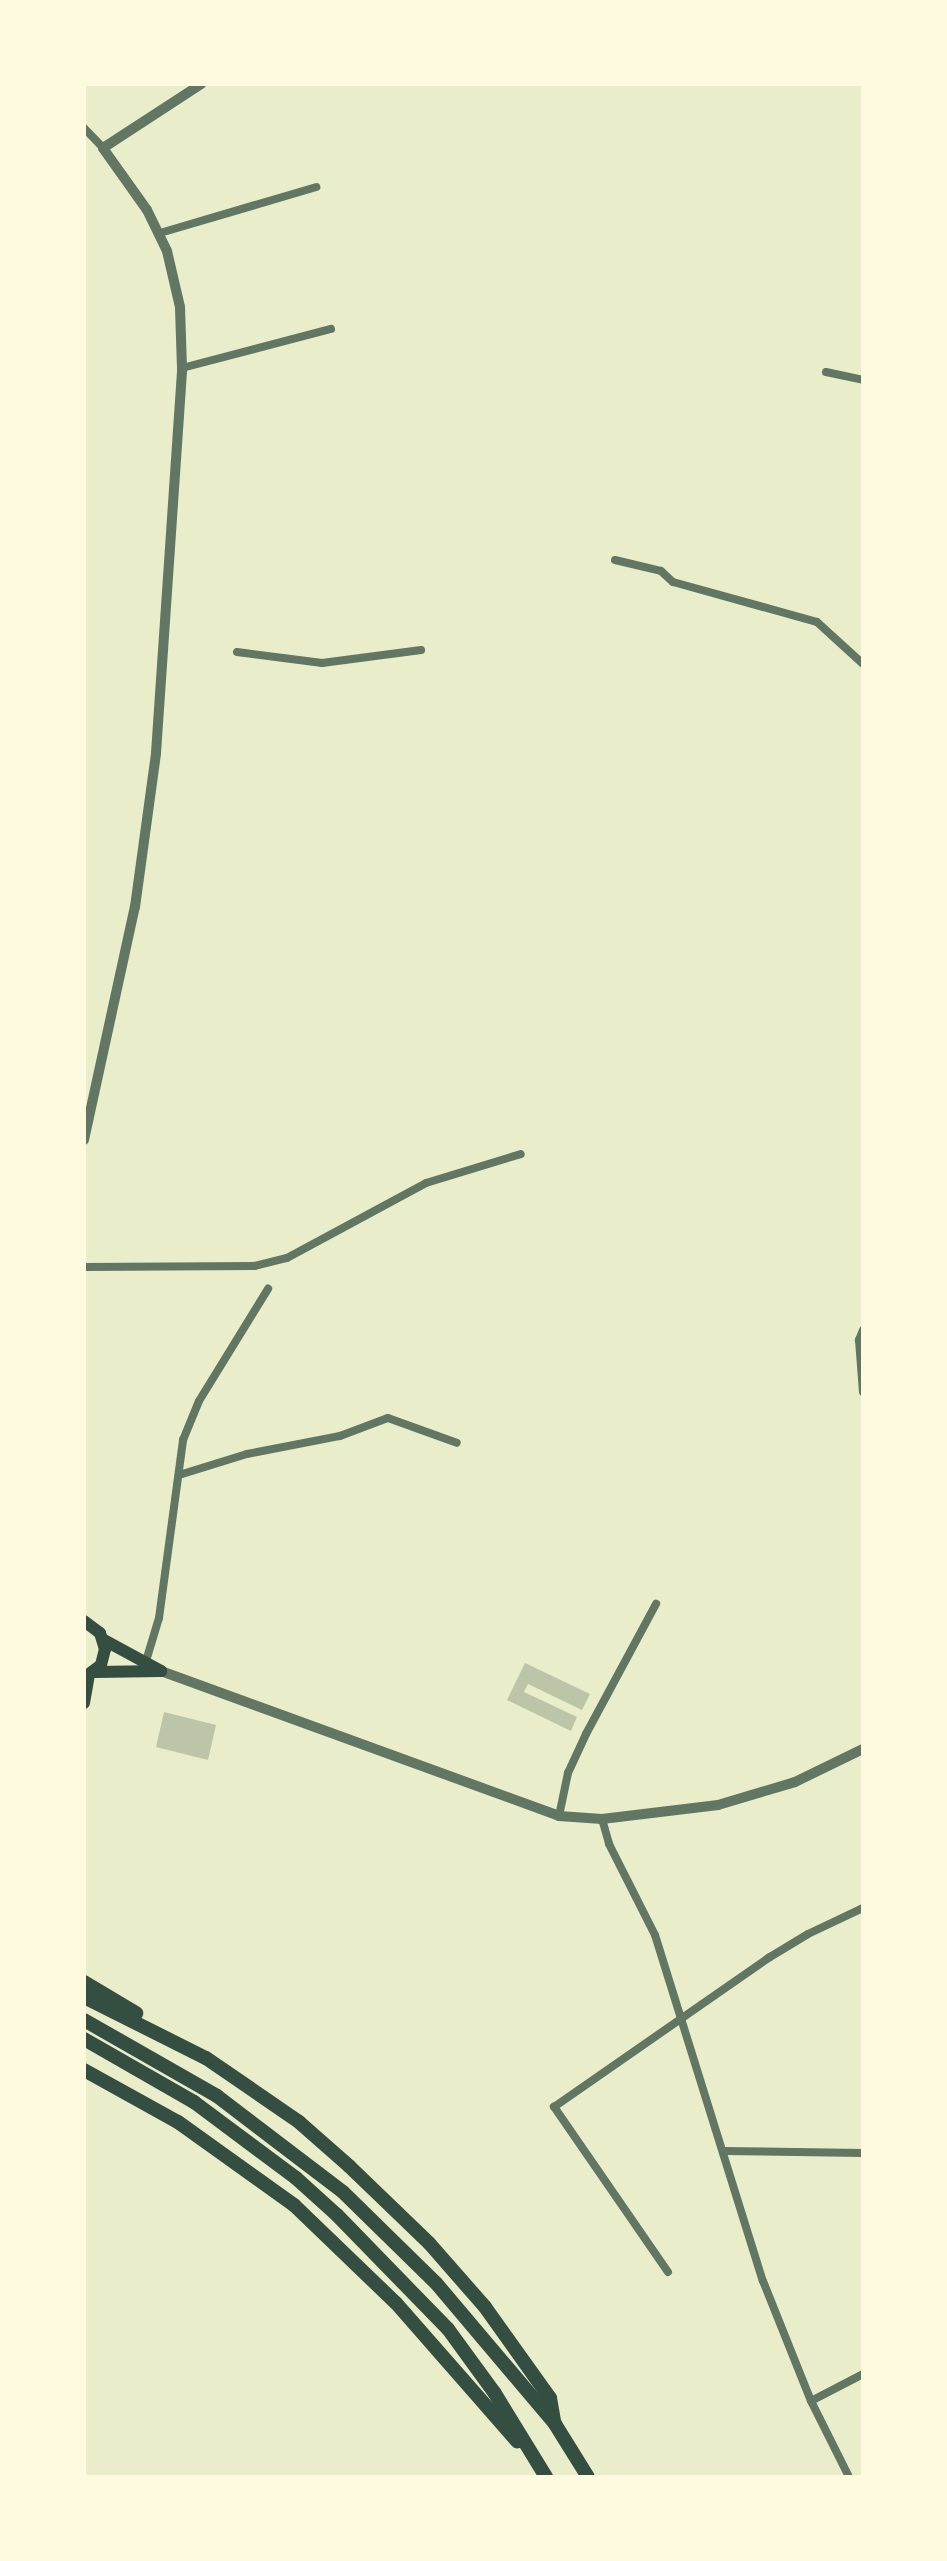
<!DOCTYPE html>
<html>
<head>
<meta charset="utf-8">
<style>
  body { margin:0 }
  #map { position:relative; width:947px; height:2561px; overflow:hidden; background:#e9edc9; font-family:Lora,serif }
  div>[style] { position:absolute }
  .building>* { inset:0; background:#bcc5a7 }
  .minor>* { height:8px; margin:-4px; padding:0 4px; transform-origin:4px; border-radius:4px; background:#617663 }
  .tertiary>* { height:10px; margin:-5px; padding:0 5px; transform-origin:5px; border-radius:5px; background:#617663 }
  .secondary>* { height:12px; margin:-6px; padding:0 6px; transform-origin:6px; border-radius:6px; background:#344e41 }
  .trunk>* { height:14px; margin:-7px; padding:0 7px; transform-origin:7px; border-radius:7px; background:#344e41 }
  span { translate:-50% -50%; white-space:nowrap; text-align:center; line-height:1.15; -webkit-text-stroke:6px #fefae0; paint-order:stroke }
  .frame { position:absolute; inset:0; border:86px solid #fefae0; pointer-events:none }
</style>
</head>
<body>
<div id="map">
  <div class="building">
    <i style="clip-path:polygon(525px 1663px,590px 1694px,582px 1710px,528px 1684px,524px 1692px,577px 1717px,571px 1731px,507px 1700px)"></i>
    <i style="clip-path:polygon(164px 1712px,216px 1725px,208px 1760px,156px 1747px)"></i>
  </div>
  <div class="minor">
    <i style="left:84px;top:128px;width:28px;rotate:46deg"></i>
    <i style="left:160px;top:233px;width:163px;rotate:-16.4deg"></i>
    <i style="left:182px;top:368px;width:154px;rotate:-14.7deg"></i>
    <i style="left:826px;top:372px;width:38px;rotate:12deg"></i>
    <i style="left:615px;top:560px;width:47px;rotate:13.4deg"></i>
    <i style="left:661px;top:571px;width:16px;rotate:43deg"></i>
    <i style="left:673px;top:582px;width:149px;rotate:15.5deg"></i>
    <i style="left:817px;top:622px;width:62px;rotate:42.4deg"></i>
    <i style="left:237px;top:652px;width:86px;rotate:7.4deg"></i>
    <i style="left:322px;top:663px;width:100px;rotate:-7.5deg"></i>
    <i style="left:84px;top:1267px;width:170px;rotate:-0.3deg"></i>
    <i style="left:254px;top:1266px;width:34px;rotate:-14deg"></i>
    <i style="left:287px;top:1258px;width:158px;rotate:-28.3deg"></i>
    <i style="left:426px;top:1183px;width:99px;rotate:-17deg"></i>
    <i style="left:863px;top:1330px;width:11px;rotate:112deg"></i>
    <i style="left:859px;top:1340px;width:52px;rotate:85.6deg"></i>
    <i style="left:179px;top:1475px;width:71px;rotate:-17.2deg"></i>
    <i style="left:247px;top:1454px;width:95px;rotate:-11deg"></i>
    <i style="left:340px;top:1436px;width:51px;rotate:-20.6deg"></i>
    <i style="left:388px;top:1418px;width:73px;rotate:19.9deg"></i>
    <i style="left:146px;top:1661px;width:45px;rotate:-73.2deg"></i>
    <i style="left:159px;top:1618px;width:180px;rotate:-82.3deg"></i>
    <i style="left:183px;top:1440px;width:42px;rotate:-67.7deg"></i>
    <i style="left:199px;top:1401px;width:132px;rotate:-58.4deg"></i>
    <i style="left:559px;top:1816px;width:44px;rotate:-78.2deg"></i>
    <i style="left:568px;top:1773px;width:43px;rotate:-65.2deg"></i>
    <i style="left:586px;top:1734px;width:148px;rotate:-61.7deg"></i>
    <i style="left:602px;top:1819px;width:26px;rotate:74deg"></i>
    <i style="left:609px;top:1844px;width:102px;rotate:63.2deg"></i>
    <i style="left:655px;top:1935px;width:362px;rotate:72.7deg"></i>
    <i style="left:763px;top:2281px;width:129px;rotate:68.2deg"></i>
    <i style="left:811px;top:2401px;width:85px;rotate:63.4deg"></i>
    <i style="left:723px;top:2151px;width:140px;rotate:0.8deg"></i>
    <i style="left:668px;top:2272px;width:201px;rotate:-124.6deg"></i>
    <i style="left:554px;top:2107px;width:263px;rotate:-34.8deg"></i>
    <i style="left:770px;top:1957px;width:44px;rotate:-31.2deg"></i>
    <i style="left:808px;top:1934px;width:61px;rotate:-25.3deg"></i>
    <i style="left:811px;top:2401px;width:59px;rotate:-27.4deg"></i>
  </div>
  <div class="tertiary">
    <i style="left:84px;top:1140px;width:239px;rotate:-77.7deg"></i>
    <i style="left:135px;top:907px;width:155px;rotate:-82.2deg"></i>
    <i style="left:156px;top:753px;width:386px;rotate:-86.1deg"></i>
    <i style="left:182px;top:368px;width:61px;rotate:-91.9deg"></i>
    <i style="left:180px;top:307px;width:57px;rotate:-103.1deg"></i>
    <i style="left:167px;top:251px;width:46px;rotate:-116deg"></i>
    <i style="left:147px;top:210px;width:76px;rotate:-125.4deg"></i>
    <i style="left:103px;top:148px;width:117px;rotate:-33.1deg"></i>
    <i style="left:161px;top:1671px;width:424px;rotate:20deg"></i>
    <i style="left:559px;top:1816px;width:43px;rotate:4deg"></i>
    <i style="left:602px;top:1819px;width:117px;rotate:-6.9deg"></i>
    <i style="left:718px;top:1805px;width:80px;rotate:-16.6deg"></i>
    <i style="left:795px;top:1782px;width:76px;rotate:-25.9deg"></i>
  </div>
  <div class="secondary">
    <i style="left:84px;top:1621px;width:20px;rotate:37deg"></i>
    <i style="left:100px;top:1633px;width:17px;rotate:73deg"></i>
    <i style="left:105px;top:1649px;width:16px;rotate:104deg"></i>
    <i style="left:101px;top:1665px;width:21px;rotate:143deg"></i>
    <i style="left:104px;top:1640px;width:65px;rotate:28.5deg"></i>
    <i style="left:95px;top:1672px;width:66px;rotate:-0.9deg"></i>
    <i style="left:84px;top:1703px;width:27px;rotate:-80deg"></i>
  </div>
  <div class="trunk">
    <i style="left:84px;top:1982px;width:61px;rotate:30.8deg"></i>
    <i style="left:84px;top:1997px;width:136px;rotate:26.6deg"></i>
    <i style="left:206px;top:2058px;width:113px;rotate:34.5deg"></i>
    <i style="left:299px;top:2122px;width:67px;rotate:41.3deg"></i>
    <i style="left:349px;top:2166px;width:111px;rotate:43.9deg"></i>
    <i style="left:429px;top:2243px;width:85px;rotate:48.8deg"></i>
    <i style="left:485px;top:2307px;width:112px;rotate:54.5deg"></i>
    <i style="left:550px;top:2398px;width:22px;rotate:80deg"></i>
    <i style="left:84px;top:2020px;width:153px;rotate:29.7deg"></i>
    <i style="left:217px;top:2096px;width:158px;rotate:37.3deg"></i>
    <i style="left:343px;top:2192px;width:130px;rotate:44.4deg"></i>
    <i style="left:436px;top:2283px;width:185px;rotate:49.8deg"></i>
    <i style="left:555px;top:2424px;width:62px;rotate:58.1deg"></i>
    <i style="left:84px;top:2039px;width:127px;rotate:29.8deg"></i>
    <i style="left:194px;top:2102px;width:127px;rotate:36.7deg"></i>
    <i style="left:296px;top:2178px;width:55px;rotate:42.1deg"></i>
    <i style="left:337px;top:2215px;width:159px;rotate:45.8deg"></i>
    <i style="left:448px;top:2329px;width:78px;rotate:53.9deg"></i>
    <i style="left:494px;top:2392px;width:100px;rotate:58.5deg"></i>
    <i style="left:84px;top:2070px;width:107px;rotate:29deg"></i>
    <i style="left:178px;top:2122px;width:143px;rotate:35.6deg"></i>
    <i style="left:294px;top:2205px;width:141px;rotate:43.9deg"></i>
    <i style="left:396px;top:2303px;width:184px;rotate:48.8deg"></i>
  </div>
  <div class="frame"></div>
</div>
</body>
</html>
